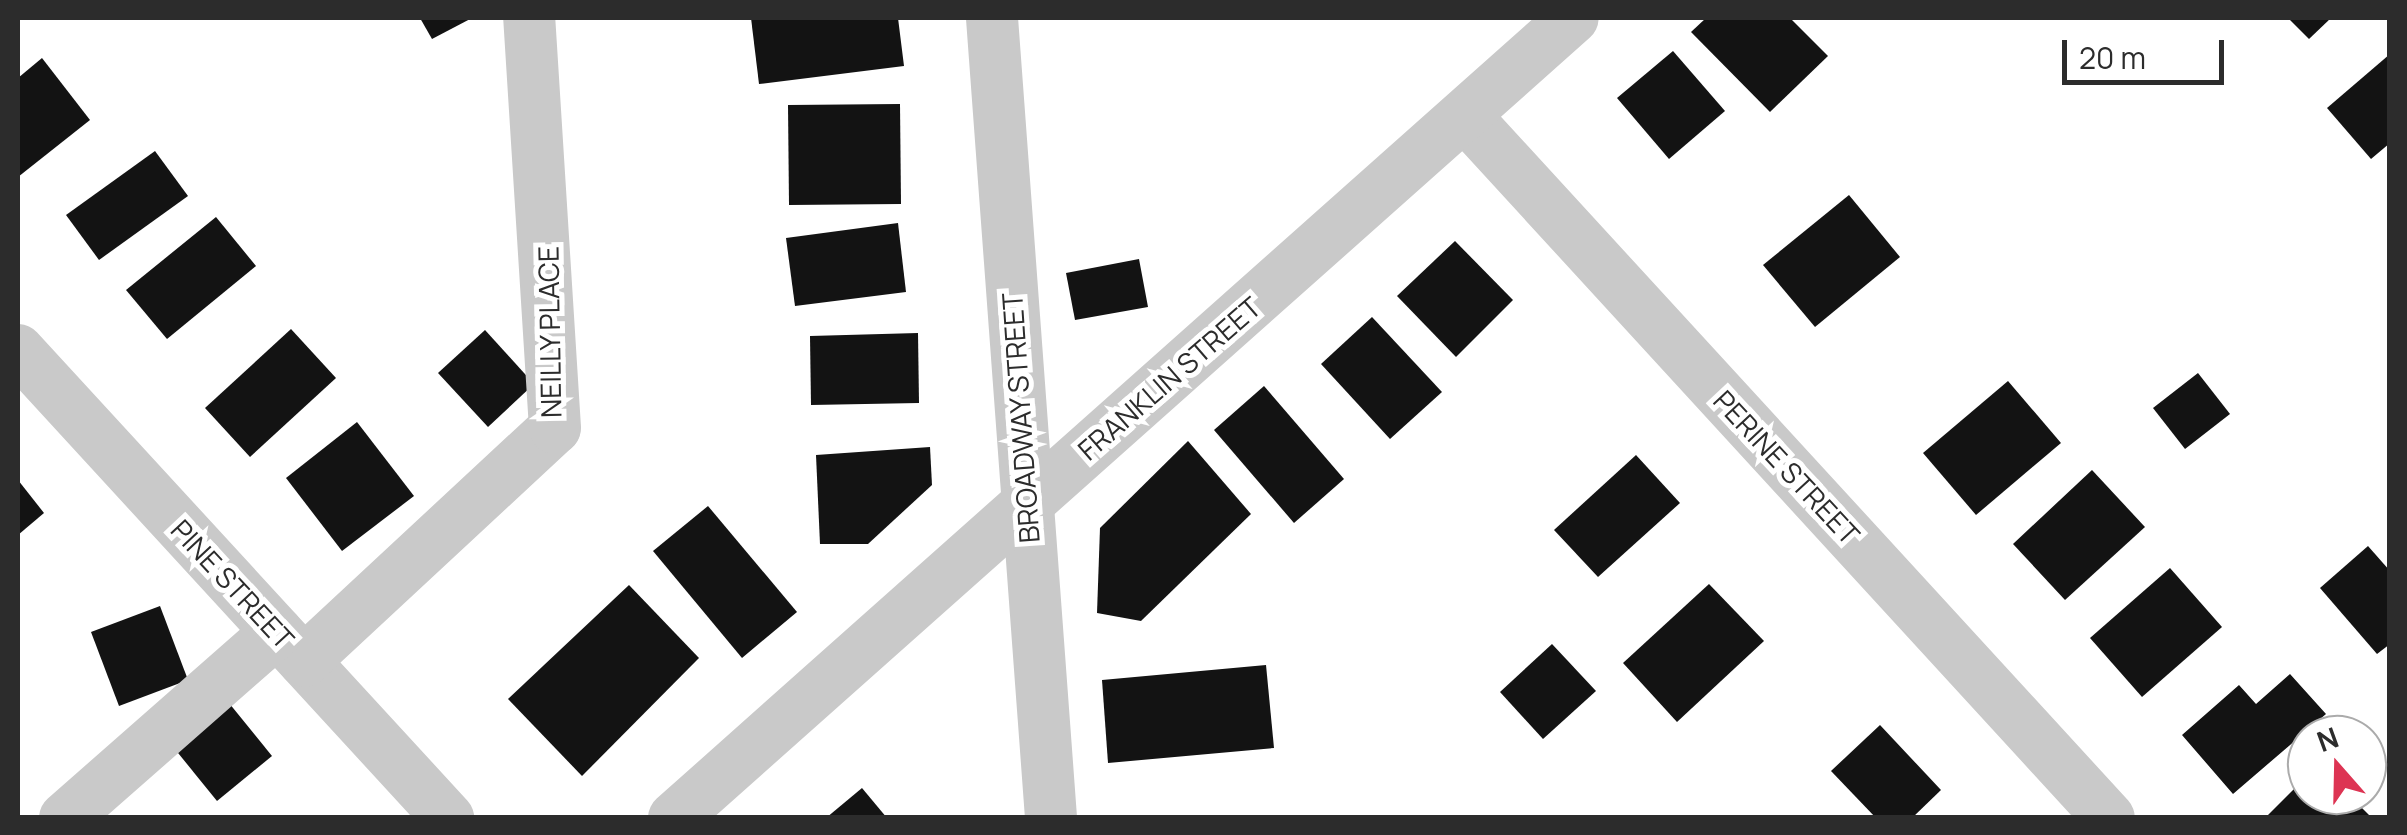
<!DOCTYPE html>
<html>
<head>
<meta charset="utf-8">
<style>
  body { margin:0 }
  #map { position:relative; width:2407px; height:835px; overflow:hidden; background:#fff; font-family:Manrope,sans-serif }
  div>[style] { position:absolute }
  .building>* { inset:0; background:#131313 }
  .minor>* { height:52px; margin:-26px; padding:0 26px; transform-origin:26px; border-radius:26px; background:#c9c9c9 }
  span { translate:-50% -50%; white-space:nowrap; text-align:center; line-height:1.15; -webkit-text-stroke:10px #fff; paint-order:stroke }
  .street-label { font-size:28px; color:#2c2c2c }
  .frame { position:absolute; inset:0; border:20px solid #2c2c2c; pointer-events:none }
  .north { position:absolute; left:2287px; top:715px; width:100px; height:100px; box-sizing:border-box; background:#fff; border:2px solid #ababab; border-radius:50%; rotate:340deg; font-size:28px; font-weight:700; line-height:40px; text-align:center; color:#2c2c2c }
  .north::after { content:''; display:block; margin:auto; width:35px; height:45px; background:#dd3453; clip-path:polygon(50% 0,100% 100%,50% 72%,0 100%) }
  .scale { position:absolute; left:2062px; top:40px; width:162px; height:45px; box-sizing:border-box; border:5px solid #2c2c2c; border-top:0; padding-left:12px; font-size:30px; line-height:35px; white-space:nowrap; color:#2c2c2c; -webkit-text-stroke:8px #fff; paint-order:stroke }
</style>
</head>
<body>
<div id="map">
  <div class="building">
    <i style="clip-path:polygon(420px 18px,472px 18px,432px 39px)"></i>
    <i style="clip-path:polygon(751px 18px,898px 18px,904px 66px,759px 84px)"></i>
    <i style="clip-path:polygon(1706px 18px,1790px 18px,1828px 56px,1770px 112px,1691px 32px)"></i>
    <i style="clip-path:polygon(2288px 18px,2331px 18px,2309px 39px)"></i>
    <i style="clip-path:polygon(1673px 51px,1725px 111px,1669px 159px,1617px 98px)"></i>
    <i style="clip-path:polygon(2390px 54px,2390px 143px,2371px 159px,2327px 108px)"></i>
    <i style="clip-path:polygon(42px 58px,90px 120px,18px 177px,18px 78px)"></i>
    <i style="clip-path:polygon(900px 104px,901px 204px,789px 205px,788px 105px)"></i>
    <i style="clip-path:polygon(155px 151px,188px 196px,99px 260px,66px 215px)"></i>
    <i style="clip-path:polygon(1849px 195px,1900px 257px,1815px 327px,1763px 265px)"></i>
    <i style="clip-path:polygon(216px 217px,256px 266px,167px 339px,126px 290px)"></i>
    <i style="clip-path:polygon(898px 223px,906px 292px,795px 306px,786px 238px)"></i>
    <i style="clip-path:polygon(1455px 241px,1513px 300px,1456px 357px,1397px 296px)"></i>
    <i style="clip-path:polygon(1139px 259px,1148px 307px,1075px 320px,1066px 273px)"></i>
    <i style="clip-path:polygon(1372px 317px,1442px 392px,1390px 439px,1321px 364px)"></i>
    <i style="clip-path:polygon(291px 329px,336px 378px,250px 457px,205px 408px)"></i>
    <i style="clip-path:polygon(485px 330px,534px 384px,488px 427px,438px 373px)"></i>
    <i style="clip-path:polygon(918px 333px,919px 403px,811px 405px,810px 336px)"></i>
    <i style="clip-path:polygon(2198px 373px,2230px 414px,2185px 449px,2153px 408px)"></i>
    <i style="clip-path:polygon(2008px 381px,2061px 443px,1976px 515px,1923px 453px)"></i>
    <i style="clip-path:polygon(1264px 386px,1344px 479px,1294px 523px,1214px 430px)"></i>
    <i style="clip-path:polygon(357px 422px,414px 496px,342px 551px,286px 478px)"></i>
    <i style="clip-path:polygon(1188px 441px,1251px 514px,1141px 621px,1097px 613px,1100px 528px)"></i>
    <i style="clip-path:polygon(930px 447px,932px 485px,868px 544px,820px 544px,816px 455px)"></i>
    <i style="clip-path:polygon(1636px 455px,1680px 503px,1598px 577px,1554px 530px)"></i>
    <i style="clip-path:polygon(2092px 470px,2145px 527px,2065px 600px,2013px 544px)"></i>
    <i style="clip-path:polygon(18px 480px,44px 513px,18px 535px)"></i>
    <i style="clip-path:polygon(708px 506px,797px 612px,742px 658px,653px 551px)"></i>
    <i style="clip-path:polygon(2368px 546px,2390px 571px,2390px 644px,2377px 654px,2320px 588px)"></i>
    <i style="clip-path:polygon(2170px 568px,2222px 627px,2142px 697px,2090px 638px)"></i>
    <i style="clip-path:polygon(1709px 584px,1764px 641px,1677px 722px,1623px 663px)"></i>
    <i style="clip-path:polygon(629px 585px,699px 658px,582px 776px,508px 699px)"></i>
    <i style="clip-path:polygon(160px 606px,188px 680px,119px 706px,91px 632px)"></i>
    <i style="clip-path:polygon(1552px 644px,1596px 691px,1543px 739px,1500px 692px)"></i>
    <i style="clip-path:polygon(1266px 665px,1274px 748px,1108px 763px,1102px 680px)"></i>
    <i style="clip-path:polygon(2290px 674px,2326px 714px,2233px 794px,2182px 735px,2239px 685px,2256px 704px)"></i>
    <i style="clip-path:polygon(229px 703px,272px 756px,217px 801px,174px 748px)"></i>
    <i style="clip-path:polygon(1880px 725px,1941px 790px,1912px 818px,1876px 818px,1831px 771px)"></i>
    <i style="clip-path:polygon(2307px 776px,2307px 795px,2349px 795px,2372px 818px,2265px 818px)"></i>
    <i style="clip-path:polygon(862px 788px,887px 818px,826px 818px)"></i>
  </div>
  <div class="minor">
    <i style="left:992px;top:18px;width:802px;rotate:85.78deg"></i>
    <i style="left:1466px;top:117px;width:951px;rotate:47.47deg"></i>
    <i style="left:18px;top:350px;width:636px;rotate:47.42deg"></i>
    <i style="left:304px;top:661px;width:342px;rotate:-42.9deg"></i>
    <i style="left:555px;top:428px;width:411px;rotate:-93.6deg"></i>
    <i style="left:65px;top:818px;width:282px;rotate:-41.3deg"></i>
    <i style="left:674px;top:818px;width:1203px;rotate:-41.67deg"></i>
  </div>
  <div class="street-label">
    <span style="left:549px;top:332px;rotate:-91deg">NEILLY PLACE</span>
    <span style="left:1169px;top:378px;rotate:-41deg">FRANKLIN STREET</span>
    <span style="left:1020px;top:418px;rotate:-94deg">BROADWAY STREET</span>
    <span style="left:1787px;top:467px;rotate:47deg">PERINE STREET</span>
    <span style="left:233px;top:584px;rotate:47deg">PINE STREET</span>
  </div>
  <div class="frame"></div>
  <div class="north">N</div>
  <div class="scale">20 m</div>
</div>
</body>
</html>
